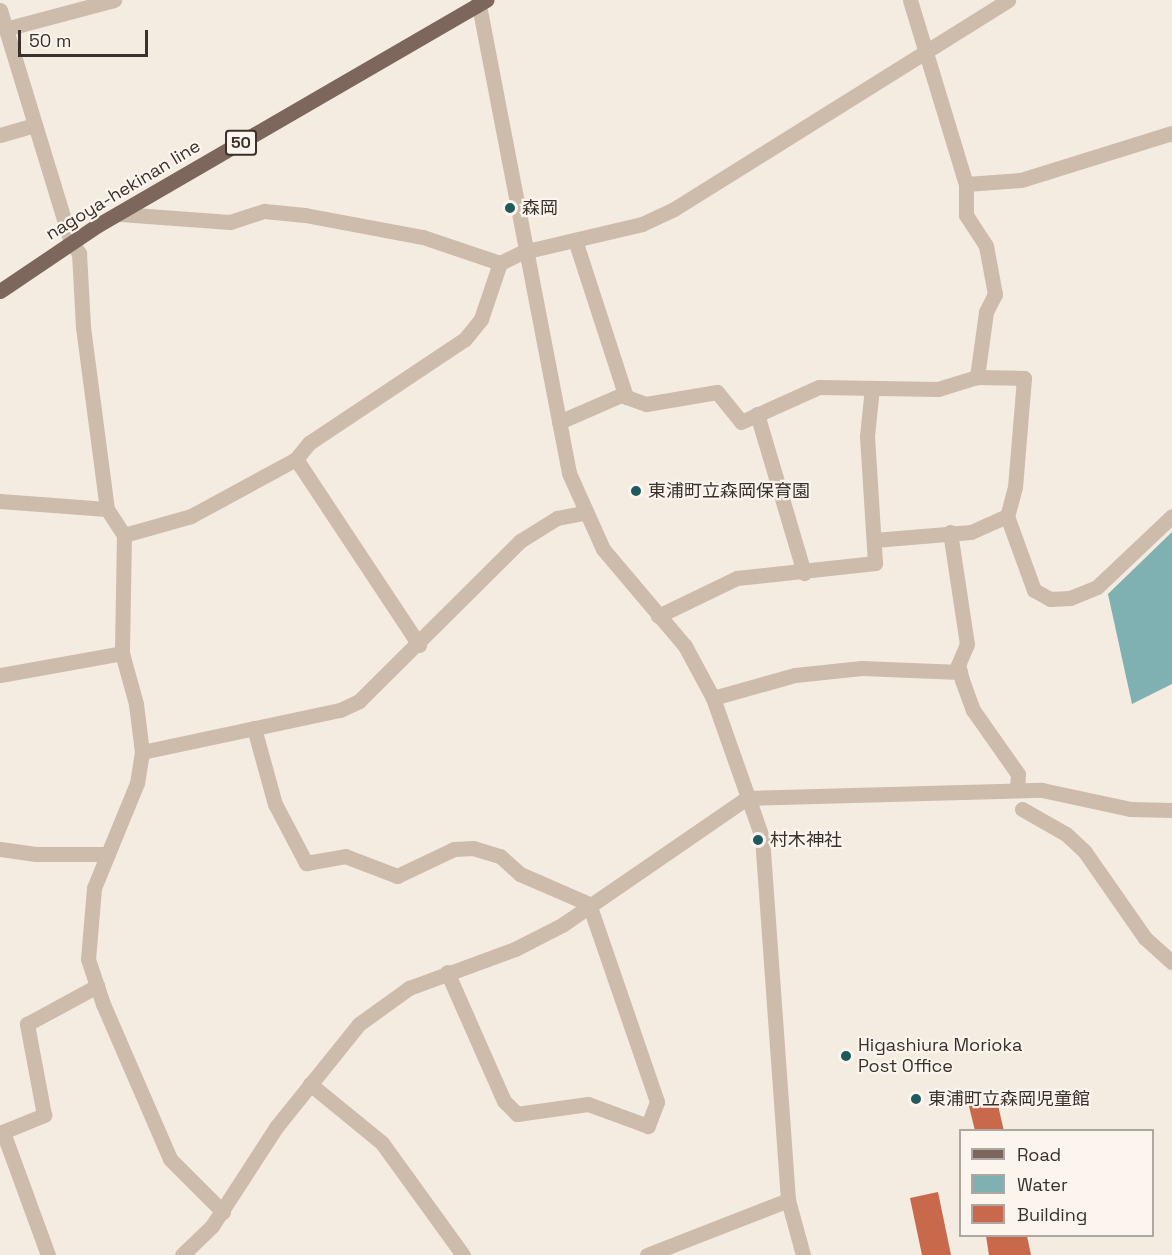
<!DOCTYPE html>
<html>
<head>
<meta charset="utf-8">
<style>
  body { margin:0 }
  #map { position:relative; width:1172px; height:1255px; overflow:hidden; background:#f4ebe1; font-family:"Space Grotesk","Noto Sans JP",sans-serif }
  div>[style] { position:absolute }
  .water>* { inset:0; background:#7fb0b2 }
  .building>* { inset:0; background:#c8694b }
  .minor>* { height:15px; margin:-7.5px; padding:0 7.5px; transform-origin:7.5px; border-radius:7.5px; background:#cdbbac }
  .major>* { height:15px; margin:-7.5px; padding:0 7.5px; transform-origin:7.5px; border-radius:7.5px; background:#7d675c }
  .dots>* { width:16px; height:16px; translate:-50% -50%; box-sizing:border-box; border:3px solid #fbf5ee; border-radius:50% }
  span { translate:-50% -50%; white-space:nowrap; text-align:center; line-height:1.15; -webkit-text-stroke:4.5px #fbf5ee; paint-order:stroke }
  .shield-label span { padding:2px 4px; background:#fbf5ee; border:2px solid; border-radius:4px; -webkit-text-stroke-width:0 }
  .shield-label { font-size:16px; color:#3b302b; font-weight:700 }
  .street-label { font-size:18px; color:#3b302b }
  .poi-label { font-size:18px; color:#3b302b }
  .left { translate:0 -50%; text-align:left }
  .legend { position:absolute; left:959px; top:1129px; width:195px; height:108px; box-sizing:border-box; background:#fbf5ee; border:2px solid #aea6a0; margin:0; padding:8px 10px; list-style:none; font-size:18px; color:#3b302b }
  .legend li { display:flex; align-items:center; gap:12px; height:30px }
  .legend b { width:30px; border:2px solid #aea6a0 }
  .scale { position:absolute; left:18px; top:30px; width:130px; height:27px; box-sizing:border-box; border:3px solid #3b302b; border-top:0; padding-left:8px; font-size:18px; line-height:21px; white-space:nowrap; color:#3b302b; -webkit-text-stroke:4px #fbf5ee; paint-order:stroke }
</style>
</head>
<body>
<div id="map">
  <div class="water">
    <i style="clip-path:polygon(1172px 532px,1172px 684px,1132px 704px,1108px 594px)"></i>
  </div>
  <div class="building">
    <i style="clip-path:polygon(997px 1101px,1004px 1131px,975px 1131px,969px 1106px)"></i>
    <i style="clip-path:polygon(938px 1192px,951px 1255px,922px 1255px,910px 1198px)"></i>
    <i style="clip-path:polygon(986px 1236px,1027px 1236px,1031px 1255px,989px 1255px)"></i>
  </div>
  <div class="minor">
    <i style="left:478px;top:0;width:482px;rotate:79.1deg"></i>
    <i style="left:569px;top:473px;width:83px;rotate:65.9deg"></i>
    <i style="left:603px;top:549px;width:127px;rotate:49.8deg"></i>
    <i style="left:685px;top:646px;width:59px;rotate:61.7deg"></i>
    <i style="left:713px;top:698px;width:147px;rotate:70.6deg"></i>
    <i style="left:762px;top:837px;width:364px;rotate:85.9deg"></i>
    <i style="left:788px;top:1200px;width:57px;rotate:74.7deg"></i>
    <i style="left:910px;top:0;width:192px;rotate:73.1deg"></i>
    <i style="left:966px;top:184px;width:31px;rotate:90deg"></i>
    <i style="left:966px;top:215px;width:37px;rotate:57deg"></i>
    <i style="left:986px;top:246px;width:49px;rotate:79.4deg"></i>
    <i style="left:995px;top:294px;width:20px;rotate:117deg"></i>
    <i style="left:986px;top:312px;width:66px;rotate:97.9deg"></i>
    <i style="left:0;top:10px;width:243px;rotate:73deg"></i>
    <i style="left:71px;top:242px;width:14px;rotate:54deg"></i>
    <i style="left:79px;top:253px;width:74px;rotate:86.9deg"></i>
    <i style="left:83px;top:327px;width:184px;rotate:82.5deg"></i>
    <i style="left:107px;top:509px;width:31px;rotate:57deg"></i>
    <i style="left:124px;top:535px;width:118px;rotate:91deg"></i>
    <i style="left:122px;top:653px;width:53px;rotate:74.6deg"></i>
    <i style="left:136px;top:704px;width:48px;rotate:82.9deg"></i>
    <i style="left:142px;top:752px;width:31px;rotate:99deg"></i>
    <i style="left:137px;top:783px;width:113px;rotate:112.3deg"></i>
    <i style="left:94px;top:888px;width:71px;rotate:94.8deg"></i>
    <i style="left:88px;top:959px;width:47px;rotate:71.6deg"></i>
    <i style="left:103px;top:1004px;width:169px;rotate:66.6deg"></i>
    <i style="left:170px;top:1159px;width:75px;rotate:45deg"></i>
    <i style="left:5px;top:29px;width:113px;rotate:-14.9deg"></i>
    <i style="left:0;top:135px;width:36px;rotate:-16deg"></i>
    <i style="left:966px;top:184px;width:55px;rotate:-4.2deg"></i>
    <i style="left:1021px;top:180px;width:158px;rotate:-17.3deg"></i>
    <i style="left:120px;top:214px;width:110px;rotate:4.2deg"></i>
    <i style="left:230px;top:222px;width:36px;rotate:-18deg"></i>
    <i style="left:264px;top:211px;width:41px;rotate:5.6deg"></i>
    <i style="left:305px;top:215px;width:120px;rotate:10.6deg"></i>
    <i style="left:423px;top:237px;width:81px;rotate:18.7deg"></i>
    <i style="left:500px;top:263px;width:25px;rotate:-26deg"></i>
    <i style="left:523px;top:252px;width:122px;rotate:-13.2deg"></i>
    <i style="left:642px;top:224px;width:35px;rotate:-25deg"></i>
    <i style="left:674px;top:209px;width:394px;rotate:-32deg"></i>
    <i style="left:575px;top:240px;width:165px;rotate:72deg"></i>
    <i style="left:757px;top:414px;width:166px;rotate:73.5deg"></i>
    <i style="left:559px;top:422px;width:68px;rotate:-23.5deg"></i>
    <i style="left:621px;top:395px;width:27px;rotate:20deg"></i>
    <i style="left:646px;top:404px;width:72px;rotate:-9.6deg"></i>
    <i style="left:717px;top:392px;width:38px;rotate:51deg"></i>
    <i style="left:741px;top:422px;width:85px;rotate:-24.2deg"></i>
    <i style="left:819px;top:387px;width:119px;rotate:1deg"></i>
    <i style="left:938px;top:389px;width:41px;rotate:-17.1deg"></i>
    <i style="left:977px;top:377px;width:47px;rotate:1.2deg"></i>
    <i style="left:1024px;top:378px;width:109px;rotate:94.7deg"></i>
    <i style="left:1015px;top:487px;width:30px;rotate:105deg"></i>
    <i style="left:1007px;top:516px;width:79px;rotate:70deg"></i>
    <i style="left:1034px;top:590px;width:18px;rotate:29deg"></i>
    <i style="left:1050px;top:599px;width:20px;rotate:-3deg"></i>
    <i style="left:1070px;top:598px;width:29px;rotate:-22deg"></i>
    <i style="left:1097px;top:587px;width:103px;rotate:-43.4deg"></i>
    <i style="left:296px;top:459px;width:223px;rotate:56.5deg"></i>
    <i style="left:0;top:501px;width:107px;rotate:4.3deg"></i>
    <i style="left:950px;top:532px;width:113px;rotate:81.4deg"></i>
    <i style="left:967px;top:644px;width:23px;rotate:113deg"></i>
    <i style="left:958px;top:665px;width:16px;rotate:75deg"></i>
    <i style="left:962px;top:680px;width:32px;rotate:70deg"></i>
    <i style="left:973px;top:710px;width:78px;rotate:54.9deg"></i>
    <i style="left:1018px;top:774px;width:16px;rotate:94deg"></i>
    <i style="left:124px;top:535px;width:70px;rotate:-15.8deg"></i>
    <i style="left:191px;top:516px;width:119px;rotate:-28.5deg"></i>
    <i style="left:296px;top:459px;width:21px;rotate:-51deg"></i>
    <i style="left:309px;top:443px;width:187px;rotate:-33.7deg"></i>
    <i style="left:465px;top:339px;width:26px;rotate:-51deg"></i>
    <i style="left:481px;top:319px;width:59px;rotate:-71.3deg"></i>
    <i style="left:874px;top:540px;width:97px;rotate:-4.7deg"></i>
    <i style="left:971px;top:532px;width:39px;rotate:-24deg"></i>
    <i style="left:658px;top:616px;width:88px;rotate:-25.7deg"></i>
    <i style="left:737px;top:578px;width:139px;rotate:-6.2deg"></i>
    <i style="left:875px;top:563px;width:127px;rotate:-93.6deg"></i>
    <i style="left:867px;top:436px;width:48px;rotate:-84.1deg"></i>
    <i style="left:0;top:675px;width:124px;rotate:-10.2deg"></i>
    <i style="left:713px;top:698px;width:85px;rotate:-15.7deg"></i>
    <i style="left:795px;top:675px;width:67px;rotate:-6deg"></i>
    <i style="left:862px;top:668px;width:98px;rotate:2.3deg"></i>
    <i style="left:254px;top:728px;width:79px;rotate:74.6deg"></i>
    <i style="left:275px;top:804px;width:67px;rotate:62.3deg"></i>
    <i style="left:306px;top:863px;width:40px;rotate:-10deg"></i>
    <i style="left:345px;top:856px;width:56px;rotate:21deg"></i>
    <i style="left:397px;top:876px;width:63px;rotate:-25.3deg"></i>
    <i style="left:454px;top:849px;width:19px;rotate:-3deg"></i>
    <i style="left:473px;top:848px;width:28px;rotate:17deg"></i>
    <i style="left:500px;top:856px;width:27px;rotate:42deg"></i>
    <i style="left:520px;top:874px;width:75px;rotate:23.5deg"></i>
    <i style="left:589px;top:904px;width:209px;rotate:71deg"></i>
    <i style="left:657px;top:1102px;width:26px;rotate:111deg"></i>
    <i style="left:648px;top:1126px;width:64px;rotate:-159.9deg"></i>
    <i style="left:588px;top:1104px;width:72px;rotate:172deg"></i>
    <i style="left:517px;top:1114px;width:18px;rotate:-135deg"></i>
    <i style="left:504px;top:1101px;width:141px;rotate:-113.8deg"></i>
    <i style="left:142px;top:752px;width:202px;rotate:-12deg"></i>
    <i style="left:340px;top:710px;width:21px;rotate:-25deg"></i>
    <i style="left:359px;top:701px;width:227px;rotate:-44.8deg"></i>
    <i style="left:520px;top:541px;width:44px;rotate:-31.9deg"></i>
    <i style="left:557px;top:518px;width:26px;rotate:-11deg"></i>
    <i style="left:1022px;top:809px;width:51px;rotate:29.6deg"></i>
    <i style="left:1066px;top:834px;width:26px;rotate:43deg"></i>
    <i style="left:1085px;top:852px;width:105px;rotate:55.1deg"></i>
    <i style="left:1145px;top:938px;width:36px;rotate:42deg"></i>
    <i style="left:0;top:849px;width:36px;rotate:8deg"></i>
    <i style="left:36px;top:854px;width:72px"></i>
    <i style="left:310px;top:1084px;width:93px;rotate:39.3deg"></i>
    <i style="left:382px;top:1143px;width:138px;rotate:54.1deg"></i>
    <i style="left:3px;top:1132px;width:131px;rotate:69.9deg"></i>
    <i style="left:0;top:1133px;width:48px;rotate:-22.2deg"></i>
    <i style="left:44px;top:1115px;width:93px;rotate:-100.6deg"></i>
    <i style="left:27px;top:1024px;width:80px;rotate:-28.5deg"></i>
    <i style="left:182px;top:1255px;width:42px;rotate:-44deg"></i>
    <i style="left:212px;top:1226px;width:119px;rotate:-57deg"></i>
    <i style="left:277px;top:1126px;width:131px;rotate:-51.2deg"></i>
    <i style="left:359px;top:1024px;width:62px;rotate:-35.8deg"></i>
    <i style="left:409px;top:988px;width:113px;rotate:-20.2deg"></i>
    <i style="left:515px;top:949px;width:53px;rotate:-27.1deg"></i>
    <i style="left:562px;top:925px;width:224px;rotate:-34.5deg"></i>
    <i style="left:747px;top:798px;width:295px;rotate:-1.6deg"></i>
    <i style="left:1042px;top:790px;width:91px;rotate:12.1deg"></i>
    <i style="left:1131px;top:809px;width:41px;rotate:1.4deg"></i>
    <i style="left:647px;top:1255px;width:151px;rotate:-21.3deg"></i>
  </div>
  <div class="major">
    <i style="left:0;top:291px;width:118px;rotate:-34deg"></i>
    <i style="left:98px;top:225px;width:449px;rotate:-30.1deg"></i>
  </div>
  <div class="dots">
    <i style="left:510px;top:208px;background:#1f5a5e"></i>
    <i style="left:636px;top:491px;background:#1f5a5e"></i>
    <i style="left:758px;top:840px;background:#1f5a5e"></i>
    <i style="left:846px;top:1056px;background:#1f5a5e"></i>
    <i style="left:916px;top:1099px;background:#1f5a5e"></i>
  </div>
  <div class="shield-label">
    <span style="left:241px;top:143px">50</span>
  </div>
  <div class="street-label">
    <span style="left:123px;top:190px;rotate:-31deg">nagoya-hekinan line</span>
  </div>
  <div class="poi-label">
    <span class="left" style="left:522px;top:208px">森岡</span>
    <span class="left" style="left:648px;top:491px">東浦町立森岡保育園</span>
    <span class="left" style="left:770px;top:840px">村木神社</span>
    <span class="left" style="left:858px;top:1056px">Higashiura Morioka<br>Post Office</span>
    <span class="left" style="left:928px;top:1099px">東浦町立森岡児童館</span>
  </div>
  <ul class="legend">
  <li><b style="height:8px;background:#7d675c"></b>Road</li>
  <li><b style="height:16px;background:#7fb0b2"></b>Water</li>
  <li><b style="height:16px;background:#c8694b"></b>Building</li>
  </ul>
  <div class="scale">50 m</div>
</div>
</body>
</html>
